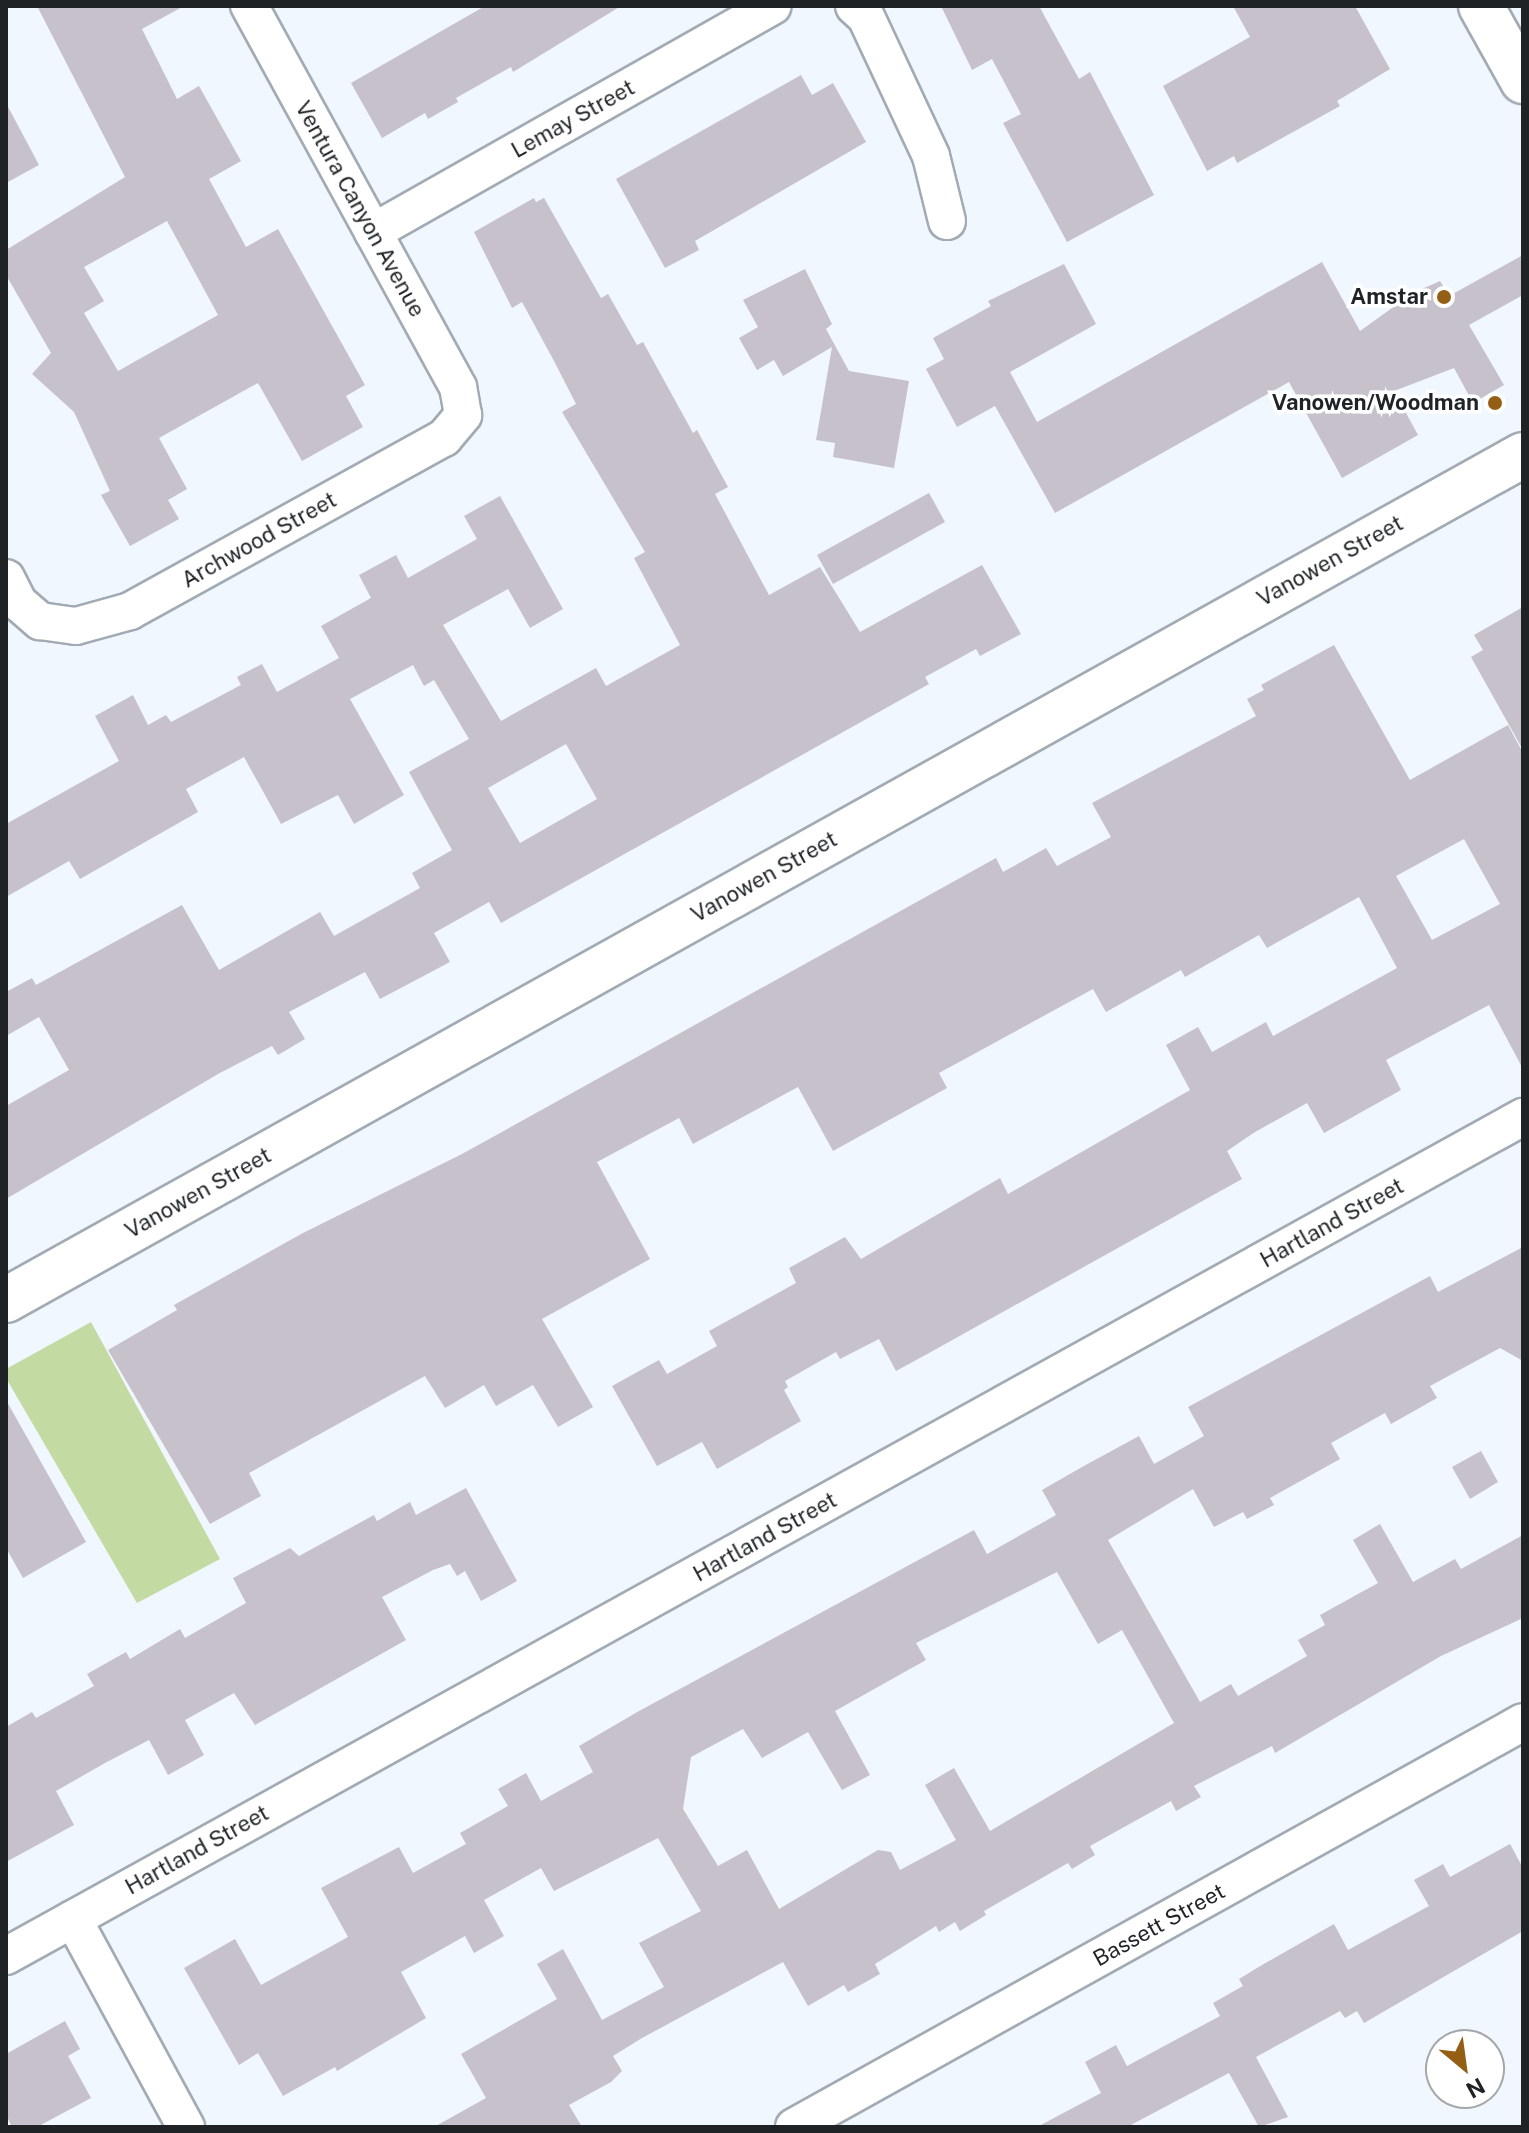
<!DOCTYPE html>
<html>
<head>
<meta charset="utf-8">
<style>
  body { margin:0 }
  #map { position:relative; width:1529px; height:2133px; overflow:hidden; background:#f0f7fe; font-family:"Public Sans",sans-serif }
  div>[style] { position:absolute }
  .green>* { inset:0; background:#c3dba2 }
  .building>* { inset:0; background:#c6c1cb }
  .roads { filter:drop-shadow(2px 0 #a2abb3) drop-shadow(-2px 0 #a2abb3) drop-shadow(0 2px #a2abb3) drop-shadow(0 -2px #a2abb3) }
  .minor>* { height:36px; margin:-18px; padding:0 18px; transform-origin:18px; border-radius:18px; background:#fff }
  .major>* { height:44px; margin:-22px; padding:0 22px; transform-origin:22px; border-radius:22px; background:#fff }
  .dots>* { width:22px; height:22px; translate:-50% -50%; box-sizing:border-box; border:4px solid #fff; border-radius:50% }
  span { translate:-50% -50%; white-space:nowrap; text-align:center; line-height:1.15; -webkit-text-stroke:7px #fff; paint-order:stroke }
  .street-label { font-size:22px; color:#1f2326 }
  .poi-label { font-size:22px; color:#1f2326; font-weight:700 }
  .right { translate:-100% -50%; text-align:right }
  .frame { position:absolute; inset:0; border:8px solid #1f2326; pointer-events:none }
  .north { position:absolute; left:1425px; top:2029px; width:80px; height:80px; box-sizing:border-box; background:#fff; border:2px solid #a5a7a8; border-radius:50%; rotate:151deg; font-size:22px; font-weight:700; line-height:32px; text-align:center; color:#1f2326 }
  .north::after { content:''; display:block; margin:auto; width:28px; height:36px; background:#945f15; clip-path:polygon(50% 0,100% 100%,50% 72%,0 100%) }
</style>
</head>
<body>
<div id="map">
  <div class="green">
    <i style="clip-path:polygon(91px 1322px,220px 1559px,137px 1603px,6px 1378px,6px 1369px)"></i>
  </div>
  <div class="building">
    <i style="clip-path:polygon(evenodd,37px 6px,184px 6px,142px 29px,177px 99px,199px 86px,241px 161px,209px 179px,246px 247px,278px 229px,365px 385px,346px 396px,363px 427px,302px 461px,258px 383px,159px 438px,187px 489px,168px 500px,179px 519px,130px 546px,101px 495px,110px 491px,74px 412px,32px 374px,51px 353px,6px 275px,6px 250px,125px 177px,37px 6px,167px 221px,218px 315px,118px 371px,84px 313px,104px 301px,84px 267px,167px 221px)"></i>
    <i style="clip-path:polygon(485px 6px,621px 6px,513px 72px,511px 67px,456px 98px,458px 102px,428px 119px,425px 113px,382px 138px,351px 83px)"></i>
    <i style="clip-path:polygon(941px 6px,1039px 6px,1079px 79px,1090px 72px,1154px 195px,1067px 242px,1003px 123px,1021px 114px,992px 59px,972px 70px)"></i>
    <i style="clip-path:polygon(1233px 6px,1355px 6px,1390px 69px,1337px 101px,1340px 106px,1237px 163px,1234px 156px,1207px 171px,1163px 86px,1250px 37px)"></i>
    <i style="clip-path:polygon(801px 75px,812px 95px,833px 83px,866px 142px,695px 241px,699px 250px,665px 268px,616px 179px)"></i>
    <i style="clip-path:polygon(6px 103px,39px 165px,6px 183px)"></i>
    <i style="clip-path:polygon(evenodd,534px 198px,536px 202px,544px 198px,601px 298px,608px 294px,637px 345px,643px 342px,693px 433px,697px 430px,728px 487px,715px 494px,769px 595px,820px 567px,860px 632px,982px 565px,1021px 634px,980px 656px,976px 649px,925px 677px,929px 684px,501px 923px,489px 902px,434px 933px,450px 962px,380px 999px,365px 972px,289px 1012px,305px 1039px,278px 1055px,272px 1046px,218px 1074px,6px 1199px,6px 1106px,69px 1070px,39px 1017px,6px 1036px,6px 992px,32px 978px,36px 985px,182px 905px,219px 970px,320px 912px,334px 936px,420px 888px,412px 873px,452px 850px,409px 772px,469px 739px,434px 680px,424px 686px,413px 665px,350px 699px,404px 795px,354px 824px,338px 795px,281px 824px,244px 757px,186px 789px,198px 812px,80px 879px,69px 861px,6px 897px,6px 824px,119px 761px,95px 716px,133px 695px,148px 725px,166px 715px,171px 722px,241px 685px,237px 677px,262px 664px,277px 692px,339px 658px,321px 626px,371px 598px,359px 575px,396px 555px,408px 578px,477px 539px,464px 516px,500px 496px,563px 609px,530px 628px,508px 589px,443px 625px,501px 721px,596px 668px,606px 686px,680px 645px,634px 558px,645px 552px,562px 412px,576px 404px,554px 361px,522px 302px,512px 308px,474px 232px,534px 198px,566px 744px,597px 799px,520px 843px,488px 788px,566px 744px)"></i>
    <i style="clip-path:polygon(1523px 255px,1523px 295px,1469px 325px,1504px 385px,1473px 403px,1454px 368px,1394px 391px,1418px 435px,1342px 478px,1289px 382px,1055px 513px,995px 406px,957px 427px,926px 369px,944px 359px,933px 338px,991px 306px,988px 301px,1064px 264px,1096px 324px,1010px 372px,1037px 422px,1322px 262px,1360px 331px,1413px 293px,1440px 281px,1449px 296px)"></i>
    <i style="clip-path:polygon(805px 269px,832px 324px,826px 329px,849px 371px,909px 381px,894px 468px,833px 457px,835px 443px,816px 440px,832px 347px,783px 376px,774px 360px,757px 370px,739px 338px,758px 327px,743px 300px)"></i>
    <i style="clip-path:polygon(929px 493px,945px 522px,833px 584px,817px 555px)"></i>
    <i style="clip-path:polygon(1523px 607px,1523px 750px,1471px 657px,1483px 650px,1474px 635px)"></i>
    <i style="clip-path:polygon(evenodd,1334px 645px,1410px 780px,1508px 725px,1523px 753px,1523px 1069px,1489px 1005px,1386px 1060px,1401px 1090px,1324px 1133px,1307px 1103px,1255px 1132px,1227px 1151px,1242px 1179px,929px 1353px,896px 1371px,879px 1339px,840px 1359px,836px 1352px,785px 1381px,788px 1387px,784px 1390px,801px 1421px,717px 1469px,702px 1442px,657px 1466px,612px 1386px,659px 1360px,667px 1374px,717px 1346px,709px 1331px,796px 1283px,789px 1268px,845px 1237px,861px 1259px,1000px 1178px,1008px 1194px,1190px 1090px,1166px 1045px,1198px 1027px,1212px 1052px,1266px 1022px,1273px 1036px,1397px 968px,1359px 897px,1267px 948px,1259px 935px,1185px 977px,1181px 970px,1106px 1012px,1093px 989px,939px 1073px,947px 1088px,833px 1151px,798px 1087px,693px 1144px,679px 1118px,597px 1162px,650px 1259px,542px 1319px,593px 1407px,558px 1427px,533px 1385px,496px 1406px,484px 1385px,445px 1408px,425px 1376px,249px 1473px,261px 1496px,210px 1524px,108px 1350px,177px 1310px,174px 1305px,303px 1233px,462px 1154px,996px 858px,1003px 872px,1046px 848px,1057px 866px,1111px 837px,1092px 803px,1256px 716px,1247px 699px,1264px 690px,1261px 685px,1334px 645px,1464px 839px,1500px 904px,1432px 940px,1396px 876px,1464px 839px)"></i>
    <i style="clip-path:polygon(evenodd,1523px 1247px,1523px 1361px,1500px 1348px,1430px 1386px,1437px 1398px,1391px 1424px,1385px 1413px,1331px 1443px,1340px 1459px,1270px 1498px,1274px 1505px,1247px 1519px,1243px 1512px,1214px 1527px,1193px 1489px,1108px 1540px,1200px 1702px,1231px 1684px,1238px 1696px,1307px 1656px,1298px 1640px,1325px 1625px,1320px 1615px,1378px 1583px,1353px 1540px,1380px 1524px,1413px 1582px,1455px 1559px,1461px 1569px,1523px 1535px,1523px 1618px,1441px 1656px,1275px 1753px,1272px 1746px,1194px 1786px,1201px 1797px,1176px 1811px,1171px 1801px,1090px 1846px,1095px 1855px,1072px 1869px,1068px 1863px,984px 1911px,986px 1915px,960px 1931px,955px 1922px,939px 1932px,936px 1926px,875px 1964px,880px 1974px,848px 1992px,844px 1985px,808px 2006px,783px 1962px,642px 2038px,613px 2056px,622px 2071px,611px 2082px,569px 2105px,582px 2127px,434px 2127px,486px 2098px,461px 2054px,557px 1999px,537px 1964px,563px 1949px,602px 2020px,664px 1987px,639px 1943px,701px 1911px,658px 1838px,554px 1891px,541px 1868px,484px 1900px,504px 1936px,474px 1953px,465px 1936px,401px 1972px,426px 2018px,337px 2071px,335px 2067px,283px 2096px,258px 2053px,239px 2065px,184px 1968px,235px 1939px,261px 1985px,348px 1937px,321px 1888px,399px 1847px,413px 1873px,466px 1844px,460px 1833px,508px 1806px,498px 1789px,526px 1773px,541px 1801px,593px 1772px,579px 1746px,639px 1711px,974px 1530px,987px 1554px,1056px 1515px,1042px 1490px,1082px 1467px,1139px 1436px,1154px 1464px,1204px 1436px,1188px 1407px,1430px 1276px,1438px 1292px,1523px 1247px,1057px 1572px,1098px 1644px,1122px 1630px,1174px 1723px,990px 1831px,954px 1768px,925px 1785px,956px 1840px,900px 1870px,891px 1852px,878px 1850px,779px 1909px,747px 1850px,718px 1866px,683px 1809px,691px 1757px,743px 1729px,762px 1758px,808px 1732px,842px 1790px,870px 1775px,835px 1711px,926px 1660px,916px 1643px,1057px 1572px)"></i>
    <i style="clip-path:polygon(6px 1400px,86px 1542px,23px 1578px,6px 1548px)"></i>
    <i style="clip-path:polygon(1481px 1451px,1498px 1482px,1470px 1499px,1452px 1467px)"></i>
    <i style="clip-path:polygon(466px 1488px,517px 1581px,481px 1601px,465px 1571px,457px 1576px,450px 1564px,433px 1570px,382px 1597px,406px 1640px,255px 1725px,234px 1693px,185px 1720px,204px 1755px,168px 1775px,149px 1740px,105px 1763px,56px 1791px,74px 1825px,6px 1862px,6px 1727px,32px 1712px,36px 1718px,94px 1686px,87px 1674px,126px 1652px,130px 1659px,180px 1629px,185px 1638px,246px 1603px,233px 1578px,290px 1548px,299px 1556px,374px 1515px,377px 1521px,410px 1502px,416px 1515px)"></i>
    <i style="clip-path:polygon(1510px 1844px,1523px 1868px,1523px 1931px,1364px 2023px,1357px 2011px,1345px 2018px,1340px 2011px,1256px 2057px,1288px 2117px,1259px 2127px,1229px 2073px,1127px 2127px,1037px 2127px,1101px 2093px,1085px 2062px,1116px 2045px,1127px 2066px,1220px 2016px,1213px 2003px,1243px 1986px,1239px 1979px,1262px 1965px,1334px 1924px,1348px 1950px,1429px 1906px,1414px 1880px,1443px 1864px,1450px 1877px)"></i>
    <i style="clip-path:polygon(65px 2021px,80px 2049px,68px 2056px,91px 2098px,37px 2127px,12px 2127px,6px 2115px,6px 2054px)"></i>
  </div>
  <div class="roads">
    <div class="minor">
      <i style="left:854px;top:6px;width:16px;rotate:43deg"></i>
      <i style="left:866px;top:17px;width:153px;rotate:64.9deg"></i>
      <i style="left:931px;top:156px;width:67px;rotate:76.2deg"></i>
      <i style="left:373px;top:232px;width:459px;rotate:-29.5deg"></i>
      <i style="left:6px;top:578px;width:28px;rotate:63deg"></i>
      <i style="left:19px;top:603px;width:28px;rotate:41deg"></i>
      <i style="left:40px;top:621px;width:36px;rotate:8deg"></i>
      <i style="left:76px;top:626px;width:56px;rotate:-15.5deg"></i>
      <i style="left:130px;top:611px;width:359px;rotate:-28.9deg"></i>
      <i style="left:444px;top:438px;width:30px;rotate:-50deg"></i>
      <i style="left:463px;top:415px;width:28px;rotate:-100deg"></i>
      <i style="left:458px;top:387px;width:435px;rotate:-118.7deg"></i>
      <i style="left:73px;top:1919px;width:237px;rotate:61.5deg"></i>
      <i style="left:6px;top:1956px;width:1734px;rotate:-28.95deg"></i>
      <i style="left:794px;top:2127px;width:834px;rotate:-29.05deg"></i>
    </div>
    <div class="major">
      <i style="left:1481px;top:6px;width:86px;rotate:60.8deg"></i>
      <i style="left:6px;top:1300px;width:1736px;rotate:-29.12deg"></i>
    </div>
  </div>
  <div class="dots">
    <i style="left:1444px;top:297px;background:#945f15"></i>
    <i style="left:1495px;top:403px;background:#945f15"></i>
  </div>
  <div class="street-label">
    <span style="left:573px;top:119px;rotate:-29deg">Lemay Street</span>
    <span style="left:360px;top:209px;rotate:61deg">Ventura Canyon Avenue</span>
    <span style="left:259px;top:540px;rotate:-29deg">Archwood Street</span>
    <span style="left:1330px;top:561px;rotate:-29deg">Vanowen Street</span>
    <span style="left:764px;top:877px;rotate:-29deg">Vanowen Street</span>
    <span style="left:198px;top:1193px;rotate:-29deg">Vanowen Street</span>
    <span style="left:1332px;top:1223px;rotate:-29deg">Hartland Street</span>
    <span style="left:765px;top:1537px;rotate:-29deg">Hartland Street</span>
    <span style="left:197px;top:1850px;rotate:-29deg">Hartland Street</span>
    <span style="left:1159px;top:1925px;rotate:-29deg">Bassett Street</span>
  </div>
  <div class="poi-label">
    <span class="right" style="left:1428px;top:297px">Amstar</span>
    <span class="right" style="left:1479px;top:403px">Vanowen/Woodman</span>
  </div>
  <div class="frame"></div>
  <div class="north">N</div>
</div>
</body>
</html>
